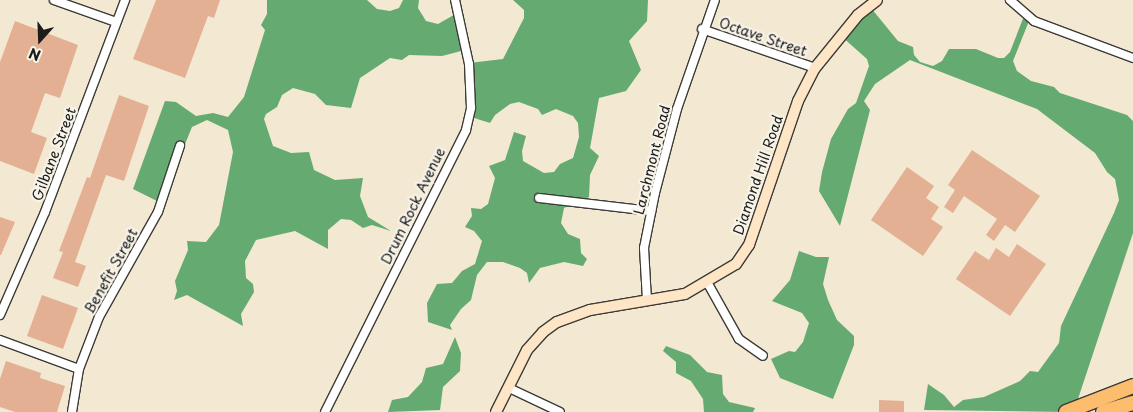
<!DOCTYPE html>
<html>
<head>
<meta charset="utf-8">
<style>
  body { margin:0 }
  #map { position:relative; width:1133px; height:412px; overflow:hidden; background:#f3e8d2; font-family:"Playpen Sans",sans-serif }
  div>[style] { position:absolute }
  .forest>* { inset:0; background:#65ab71 }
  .building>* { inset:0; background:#e3b094 }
  .roads { filter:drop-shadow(1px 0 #3c3b37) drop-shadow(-1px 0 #3c3b37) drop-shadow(0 1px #3c3b37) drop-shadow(0 -1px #3c3b37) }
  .street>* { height:8px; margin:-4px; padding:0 4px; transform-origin:4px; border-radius:4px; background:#fff }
  .secondary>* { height:10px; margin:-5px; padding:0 5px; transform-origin:5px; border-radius:5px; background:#fee5c5 }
  .highway>* { height:14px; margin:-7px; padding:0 7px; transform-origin:7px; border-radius:7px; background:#fcbd6f }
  span { translate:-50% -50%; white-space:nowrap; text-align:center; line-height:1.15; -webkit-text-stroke:4.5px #f7f3e8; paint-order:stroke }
  .street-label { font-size:14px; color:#1c1c1c }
  .north { position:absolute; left:15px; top:15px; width:50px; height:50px; -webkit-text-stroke:4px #f7f3e8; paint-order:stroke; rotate:200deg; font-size:14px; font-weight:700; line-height:20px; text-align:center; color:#1c1c1c }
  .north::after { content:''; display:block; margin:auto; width:18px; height:22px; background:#1c1c1c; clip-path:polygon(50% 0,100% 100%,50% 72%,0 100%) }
</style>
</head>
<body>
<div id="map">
  <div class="forest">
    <i style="clip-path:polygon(267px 0,367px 0,377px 9px,390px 11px,399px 8px,403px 0,419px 0,418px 8px,426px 21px,438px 24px,459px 12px,465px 50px,442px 56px,409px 55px,402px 60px,390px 58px,360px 78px,351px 108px,326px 105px,315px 94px,293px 88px,282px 95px,277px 107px,266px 114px,264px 119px,273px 146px,291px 153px,309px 152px,314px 170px,335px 180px,363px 178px,360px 196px,368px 217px,391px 231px,372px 225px,363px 228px,351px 220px,341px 219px,328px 230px,328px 249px,295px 231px,256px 240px,245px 261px,246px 278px,253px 284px,254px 292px,241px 314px,243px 326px,187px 295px,174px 300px,177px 291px,175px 281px,188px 250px,187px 241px,206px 242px,219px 225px,233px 152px,228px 130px,207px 120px,192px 127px,161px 203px,133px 189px,165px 101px,176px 102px,196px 116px,213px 113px,228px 117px,244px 97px,265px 30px,261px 25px,267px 14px)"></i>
    <i style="clip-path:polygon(513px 0,648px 0,647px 21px,629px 41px,641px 70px,626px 91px,599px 98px,590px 148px,599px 156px,590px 175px,589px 197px,564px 208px,561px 223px,568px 234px,580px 239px,581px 253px,587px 259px,583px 266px,564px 262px,540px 268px,529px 283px,527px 273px,520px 268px,503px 262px,487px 262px,477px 275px,471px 300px,461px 309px,450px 325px,452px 330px,428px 322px,427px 303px,437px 284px,452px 283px,462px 271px,475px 264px,482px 241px,474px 231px,465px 227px,472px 216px,471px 208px,481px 209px,488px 204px,495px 178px,489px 166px,505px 160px,514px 132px,526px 136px,522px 151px,523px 161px,544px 173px,554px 172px,560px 164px,573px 158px,579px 137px,578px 123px,573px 116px,556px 109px,542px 115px,538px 109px,519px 102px,510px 104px,495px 115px,490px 123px,471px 117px,469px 63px,503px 59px,524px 18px,524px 10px)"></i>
    <i style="clip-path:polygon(871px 8px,898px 41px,913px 47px,914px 55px,920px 62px,933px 66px,942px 61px,949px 49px,976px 49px,998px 58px,1004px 58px,1010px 52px,1024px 16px,1029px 21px,1013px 61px,1017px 71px,1031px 81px,1054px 87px,1060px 93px,1127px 115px,1133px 121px,1133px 233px,1075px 408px,1066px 412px,924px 410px,928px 384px,944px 395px,954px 407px,963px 400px,984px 397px,1020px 381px,1030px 371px,1038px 372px,1059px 343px,1061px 326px,1114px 213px,1119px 200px,1115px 179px,1107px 172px,1095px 153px,1037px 109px,910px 60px,875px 84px,864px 101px,870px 110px,840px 226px,819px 191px,822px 172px,831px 139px,848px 109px,856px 103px,869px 66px,867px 59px,841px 36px)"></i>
    <i style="clip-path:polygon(799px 251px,816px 257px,829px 257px,823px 284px,828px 300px,837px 320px,854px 336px,854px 345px,833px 399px,780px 378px,771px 359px,789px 351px,795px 352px,803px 342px,809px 323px,802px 313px,772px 301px,790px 280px)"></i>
    <i style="clip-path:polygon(455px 337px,461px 353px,460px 371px,443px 387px,440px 410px,388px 412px,392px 400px,408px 397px,422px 382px,426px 368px,443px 364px)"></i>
    <i style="clip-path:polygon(666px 346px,690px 355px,707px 372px,722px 375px,723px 394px,729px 402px,755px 408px,753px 412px,704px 412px,703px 399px,691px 381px,676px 373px,676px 362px,663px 351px)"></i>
  </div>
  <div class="building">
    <i style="clip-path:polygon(156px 0,220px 0,214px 18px,208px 16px,185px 78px,133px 59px)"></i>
    <i style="clip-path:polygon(15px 21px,78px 45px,60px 98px,45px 93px,31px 132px,47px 138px,34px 174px,0 161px,0 62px)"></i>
    <i style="clip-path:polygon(119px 95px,149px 106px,124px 181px,106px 175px,75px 262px,86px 266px,78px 287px,53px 278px,63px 252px,59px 251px,87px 177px,90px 178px)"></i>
    <i style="clip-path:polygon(972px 150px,1040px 196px,1015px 232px,1005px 225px,994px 241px,986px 235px,997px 219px,964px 196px,953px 213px,944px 207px,955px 190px,948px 185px)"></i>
    <i style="clip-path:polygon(907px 167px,934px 186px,926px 198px,939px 207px,931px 219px,943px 227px,923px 256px,871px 220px)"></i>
    <i style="clip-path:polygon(0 217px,15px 222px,1px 255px,0 255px)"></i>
    <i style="clip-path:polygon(1017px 244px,1046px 264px,1010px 316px,956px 279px,975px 251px,989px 260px,996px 248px,1009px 257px)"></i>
    <i style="clip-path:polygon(42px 295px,78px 308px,63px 349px,27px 336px)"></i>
    <i style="clip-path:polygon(6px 361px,41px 373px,40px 378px,65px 386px,57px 412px,15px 412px,0 407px,0 379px)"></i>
    <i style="clip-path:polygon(879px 400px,904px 401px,904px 412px,879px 412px)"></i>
  </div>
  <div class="roads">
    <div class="street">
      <i style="left:54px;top:0;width:66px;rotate:19.5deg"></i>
      <i style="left:1010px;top:0;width:32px;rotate:41deg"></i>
      <i style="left:1034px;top:21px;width:106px;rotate:20.5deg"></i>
      <i style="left:702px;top:29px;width:120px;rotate:19deg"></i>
      <i style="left:539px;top:198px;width:113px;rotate:6.6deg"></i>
      <i style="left:707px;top:282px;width:65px;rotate:60.7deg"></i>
      <i style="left:739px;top:339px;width:29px;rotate:35deg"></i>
      <i style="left:647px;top:300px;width:52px;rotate:-93.3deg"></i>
      <i style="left:644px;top:248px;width:56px;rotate:-78.7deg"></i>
      <i style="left:655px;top:193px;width:87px;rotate:-75.3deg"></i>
      <i style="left:677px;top:109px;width:115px;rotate:-70.8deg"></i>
      <i style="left:0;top:315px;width:112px;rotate:-66.4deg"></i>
      <i style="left:45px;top:212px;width:227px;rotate:-69.3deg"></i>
      <i style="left:0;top:340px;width:84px;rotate:20.2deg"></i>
      <i style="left:509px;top:388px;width:56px;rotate:25.2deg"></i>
      <i style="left:72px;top:412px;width:44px;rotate:-80.8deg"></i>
      <i style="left:79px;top:369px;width:56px;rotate:-69deg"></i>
      <i style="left:99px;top:317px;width:120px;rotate:-60.7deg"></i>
      <i style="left:158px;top:212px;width:70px;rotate:-71.6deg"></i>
      <i style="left:325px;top:412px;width:315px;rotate:-63.4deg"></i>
      <i style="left:466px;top:130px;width:23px;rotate:-77deg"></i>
      <i style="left:471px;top:108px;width:44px;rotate:-92.6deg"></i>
      <i style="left:469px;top:64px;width:66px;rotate:-102.3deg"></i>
    </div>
    <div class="secondary">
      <i style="left:496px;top:412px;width:69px;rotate:-63.4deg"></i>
      <i style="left:527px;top:350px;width:24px;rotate:-48deg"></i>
      <i style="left:543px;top:332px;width:17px;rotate:-36deg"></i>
      <i style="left:557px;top:322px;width:35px;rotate:-20deg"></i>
      <i style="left:590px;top:310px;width:96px;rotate:-9.6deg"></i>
      <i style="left:685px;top:294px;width:59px;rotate:-30.5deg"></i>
      <i style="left:736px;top:264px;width:23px;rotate:-56deg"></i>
      <i style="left:749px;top:245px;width:152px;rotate:-71.2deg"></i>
      <i style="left:798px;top:101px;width:37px;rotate:-63deg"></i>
      <i style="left:815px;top:68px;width:68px;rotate:-50.9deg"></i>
      <i style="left:858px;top:15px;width:24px;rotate:-38deg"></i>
    </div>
    <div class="highway">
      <i style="left:1066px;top:412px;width:72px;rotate:-21.2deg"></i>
      <i style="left:1103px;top:412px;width:31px;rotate:-17deg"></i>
    </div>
  </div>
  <div class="street-label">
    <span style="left:763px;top:37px;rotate:19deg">Octave Street</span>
    <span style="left:54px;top:154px;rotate:-69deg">Gilbane Street</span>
    <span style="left:652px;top:160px;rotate:-76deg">Larchmont Road</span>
    <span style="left:758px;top:175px;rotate:-71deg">Diamond Hill Road</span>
    <span style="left:413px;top:206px;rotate:-64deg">Drum Rock Avenue</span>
    <span style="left:111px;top:271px;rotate:-61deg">Benefit Street</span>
  </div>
  <div class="north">N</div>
</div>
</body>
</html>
